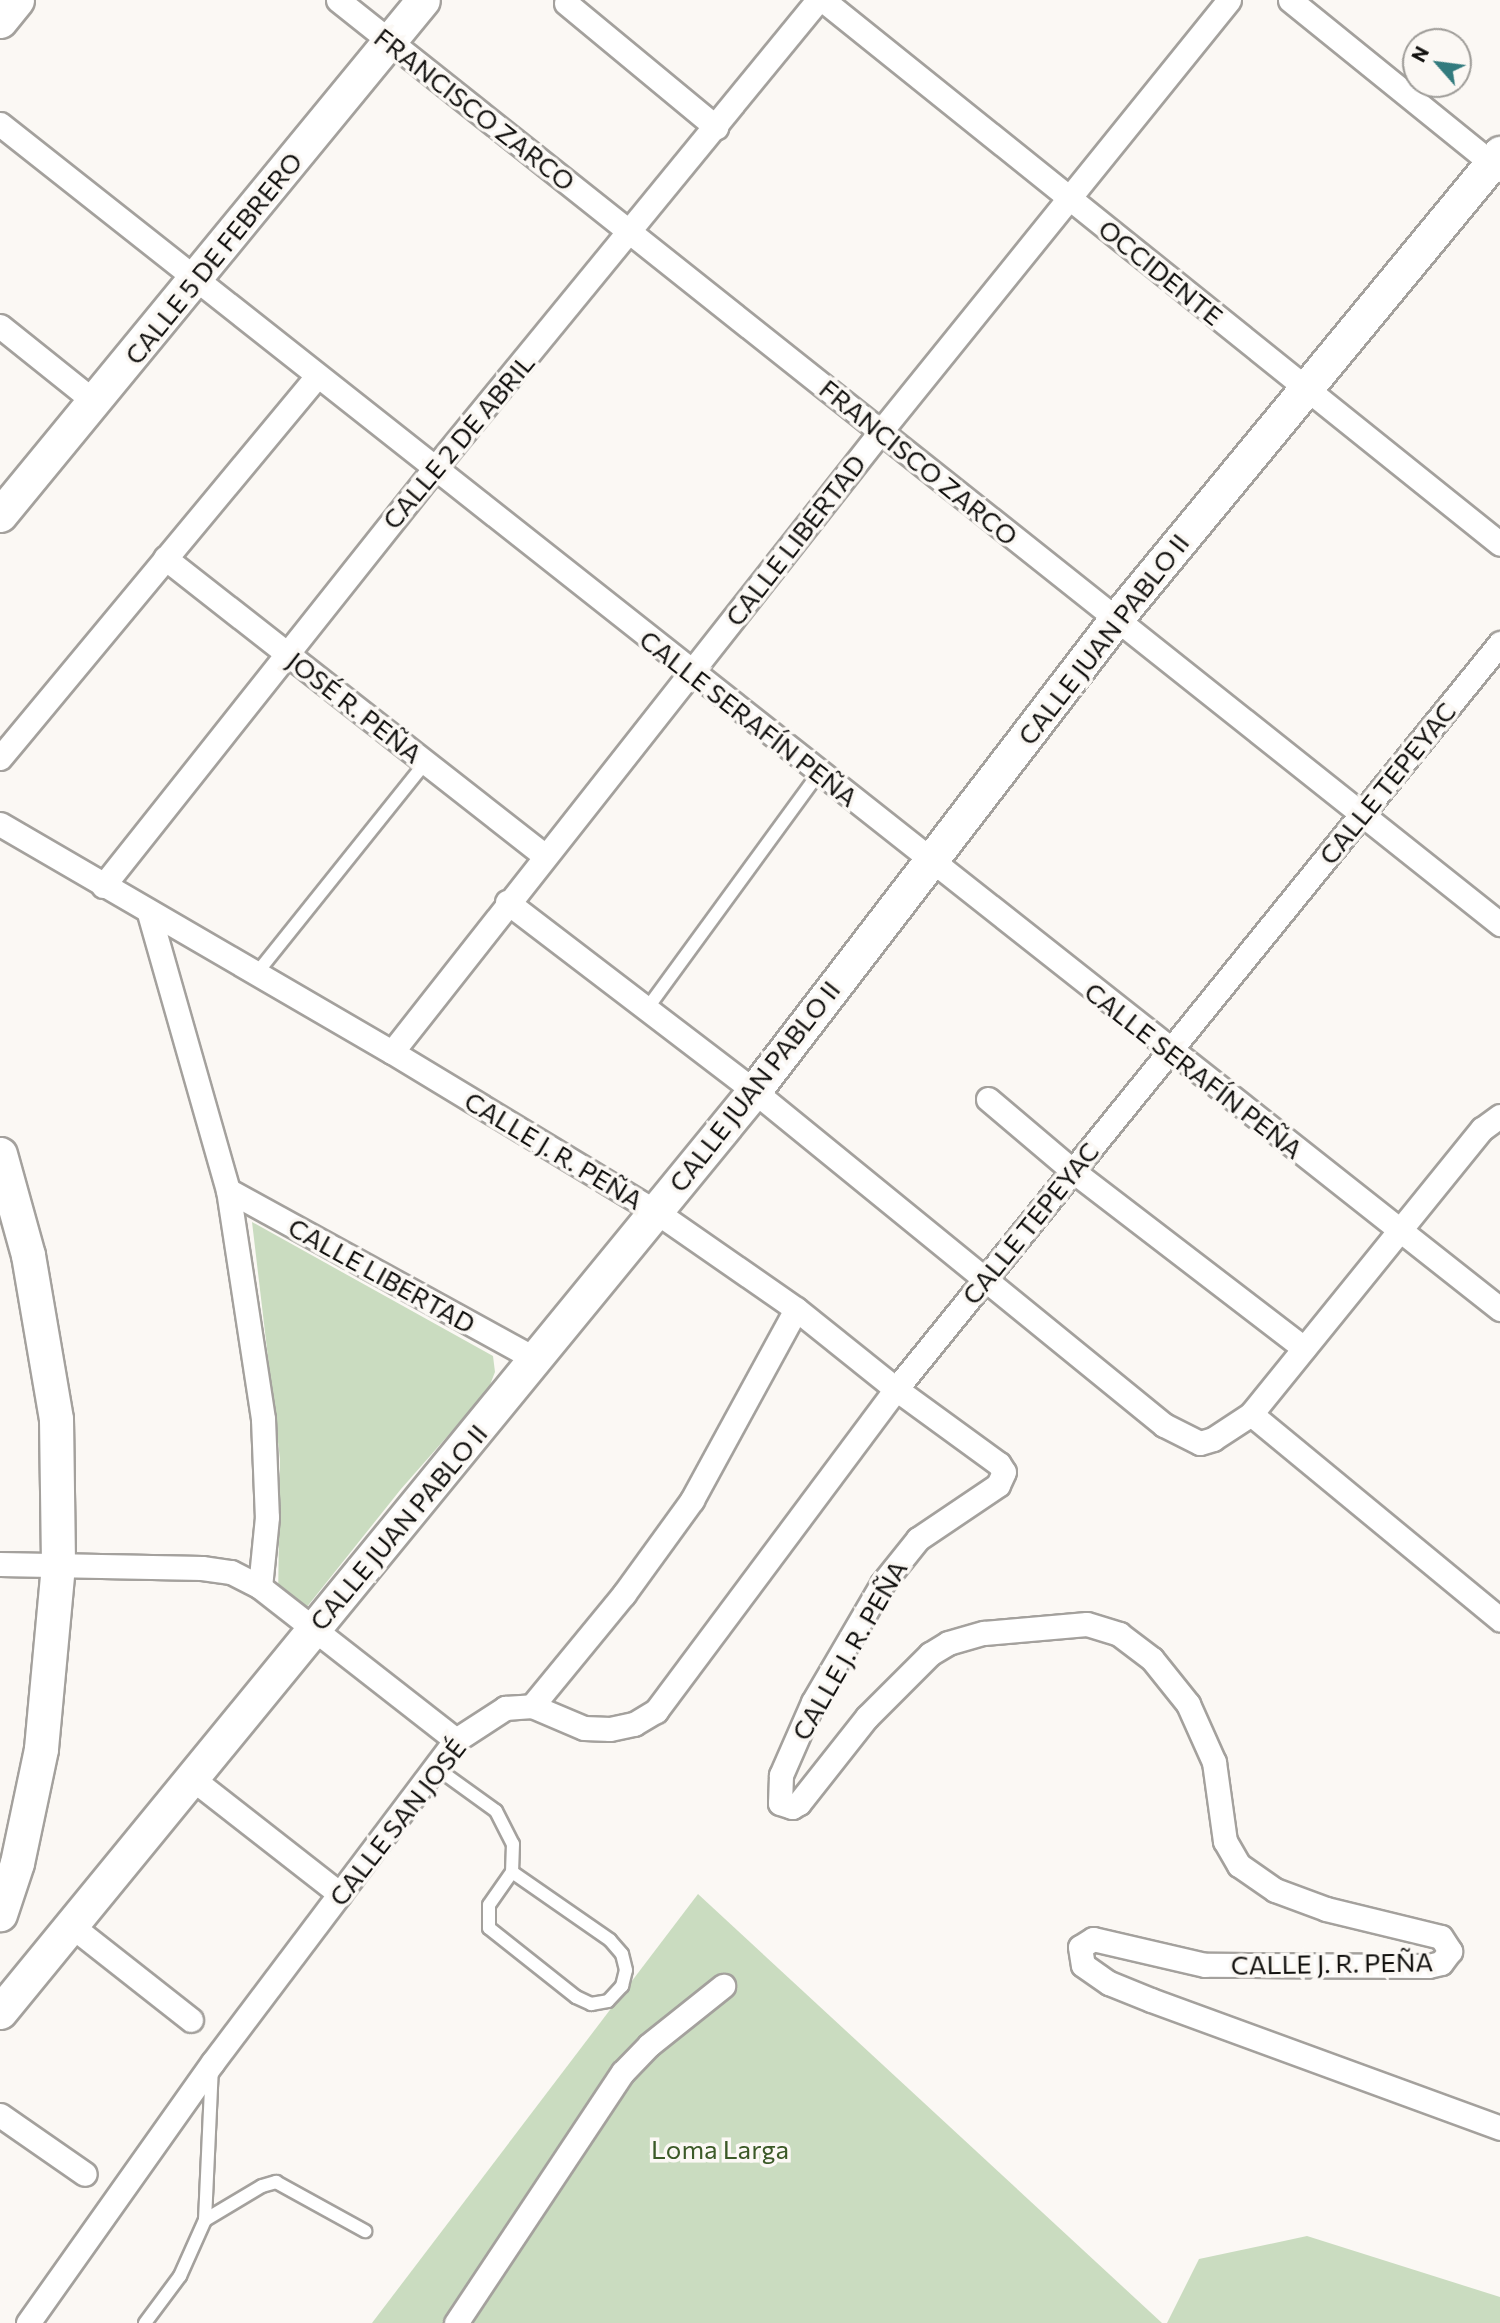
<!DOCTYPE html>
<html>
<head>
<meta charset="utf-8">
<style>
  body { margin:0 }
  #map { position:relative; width:1500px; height:2323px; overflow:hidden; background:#fbf8f4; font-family:Commissioner,sans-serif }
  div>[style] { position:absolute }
  .green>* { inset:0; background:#cadcc0 }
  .roads { filter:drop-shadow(2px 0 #a4a19d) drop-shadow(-2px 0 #a4a19d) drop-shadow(0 2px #a4a19d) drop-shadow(0 -2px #a4a19d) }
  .lane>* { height:12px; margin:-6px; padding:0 6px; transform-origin:6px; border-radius:6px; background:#fff }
  .street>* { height:23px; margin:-11.5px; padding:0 11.5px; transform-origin:11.5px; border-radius:11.5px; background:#fff }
  .secondary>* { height:33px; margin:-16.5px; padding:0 16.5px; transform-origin:16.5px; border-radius:16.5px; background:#fff }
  span { translate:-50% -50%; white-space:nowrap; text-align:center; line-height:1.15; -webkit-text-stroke:7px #fbf8f4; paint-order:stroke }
  .street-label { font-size:26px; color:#12110f }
  .park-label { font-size:26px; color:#3b5927 }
  .north { position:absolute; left:1402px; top:28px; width:70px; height:70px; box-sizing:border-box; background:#fbf8f4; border:2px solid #9e9c98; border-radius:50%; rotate:298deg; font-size:19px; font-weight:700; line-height:28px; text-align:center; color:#12110f }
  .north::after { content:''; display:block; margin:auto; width:24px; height:32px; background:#327b7e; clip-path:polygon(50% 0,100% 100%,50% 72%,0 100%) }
</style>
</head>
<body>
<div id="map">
  <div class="green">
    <i style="clip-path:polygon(252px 1222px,493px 1356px,495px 1372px,488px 1390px,401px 1489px,302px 1613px,278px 1602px,280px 1459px)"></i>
    <i style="clip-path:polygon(698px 1894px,1162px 2323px,372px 2323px)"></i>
    <i style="clip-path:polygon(1307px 2236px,1500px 2297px,1500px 2323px,1167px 2323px,1199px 2259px)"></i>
  </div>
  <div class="roads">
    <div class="lane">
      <i style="left:256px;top:974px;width:272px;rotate:-51.3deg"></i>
      <i style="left:646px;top:1010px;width:293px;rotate:-53.9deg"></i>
      <i style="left:435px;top:1767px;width:75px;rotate:35.8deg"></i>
      <i style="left:496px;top:1811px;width:37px;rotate:63deg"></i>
      <i style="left:513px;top:1844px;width:28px;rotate:92deg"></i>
      <i style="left:512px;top:1872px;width:40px;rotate:124.9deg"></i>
      <i style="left:489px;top:1905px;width:23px;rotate:90deg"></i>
      <i style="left:489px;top:1928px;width:111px;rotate:38.4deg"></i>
      <i style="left:576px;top:1997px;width:17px;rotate:25deg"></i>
      <i style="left:591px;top:2004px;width:17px;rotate:-10deg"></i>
      <i style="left:608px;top:2001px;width:21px;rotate:-47deg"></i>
      <i style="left:622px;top:1986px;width:16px;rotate:-76deg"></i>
      <i style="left:626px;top:1970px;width:16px;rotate:-104deg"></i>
      <i style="left:622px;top:1954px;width:18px;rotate:-131deg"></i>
      <i style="left:610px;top:1940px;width:119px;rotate:-145.2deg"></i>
      <i style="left:205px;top:2220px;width:66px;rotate:-30.8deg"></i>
      <i style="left:262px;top:2186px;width:15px;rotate:-16deg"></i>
      <i style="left:276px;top:2182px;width:102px;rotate:28.8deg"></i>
      <i style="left:145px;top:2323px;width:59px;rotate:-53.3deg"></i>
      <i style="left:180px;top:2276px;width:61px;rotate:-65.9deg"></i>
      <i style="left:205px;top:2220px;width:152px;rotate:-87.4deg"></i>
    </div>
    <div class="street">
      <i style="left:338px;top:0;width:1485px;rotate:38.49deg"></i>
      <i style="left:823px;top:0;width:868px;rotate:38.78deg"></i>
      <i style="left:1290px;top:0;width:270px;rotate:39deg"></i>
      <i style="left:566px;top:3px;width:195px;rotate:39.6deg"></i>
      <i style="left:0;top:124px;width:1912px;rotate:38.31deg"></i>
      <i style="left:0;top:326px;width:122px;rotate:38.7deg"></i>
      <i style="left:165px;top:558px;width:482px;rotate:38.1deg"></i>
      <i style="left:0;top:758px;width:496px;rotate:-50.3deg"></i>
      <i style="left:0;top:824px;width:453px;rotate:30.2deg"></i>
      <i style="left:392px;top:1052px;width:307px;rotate:31.2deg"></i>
      <i style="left:655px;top:1211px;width:172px;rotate:34.8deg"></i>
      <i style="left:796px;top:1309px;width:128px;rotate:38.7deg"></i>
      <i style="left:896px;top:1389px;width:127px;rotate:36.1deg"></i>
      <i style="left:999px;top:1464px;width:9px;rotate:58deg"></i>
      <i style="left:1004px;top:1472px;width:14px;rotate:115deg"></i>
      <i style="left:998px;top:1485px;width:97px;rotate:146deg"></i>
      <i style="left:918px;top:1539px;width:58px;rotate:128.7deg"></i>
      <i style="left:882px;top:1584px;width:137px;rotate:120.3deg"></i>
      <i style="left:813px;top:1702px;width:80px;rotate:113.7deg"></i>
      <i style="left:781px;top:1775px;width:28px;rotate:92deg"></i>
      <i style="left:780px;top:1803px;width:13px;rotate:18deg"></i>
      <i style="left:792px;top:1807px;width:8px;rotate:-30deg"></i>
      <i style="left:799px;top:1803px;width:110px;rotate:-51.7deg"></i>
      <i style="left:867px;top:1717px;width:89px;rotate:-45deg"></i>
      <i style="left:930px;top:1654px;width:21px;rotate:-31deg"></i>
      <i style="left:948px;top:1643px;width:37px;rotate:-16deg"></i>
      <i style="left:984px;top:1633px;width:103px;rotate:-5deg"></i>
      <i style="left:1087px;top:1624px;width:34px;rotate:17deg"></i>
      <i style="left:1119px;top:1634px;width:41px;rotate:37.1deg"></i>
      <i style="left:1152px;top:1659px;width:58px;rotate:51.3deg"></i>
      <i style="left:1188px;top:1704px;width:64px;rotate:65.9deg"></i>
      <i style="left:1214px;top:1762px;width:80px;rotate:82.1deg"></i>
      <i style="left:1225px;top:1841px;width:28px;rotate:60deg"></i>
      <i style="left:1239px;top:1865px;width:44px;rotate:34.8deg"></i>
      <i style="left:1275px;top:1890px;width:54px;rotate:20.4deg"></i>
      <i style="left:1326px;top:1909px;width:118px;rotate:13.7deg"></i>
      <i style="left:1441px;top:1937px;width:17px;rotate:57deg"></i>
      <i style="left:1450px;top:1951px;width:15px;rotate:127deg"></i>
      <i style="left:1441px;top:1963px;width:13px;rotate:167deg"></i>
      <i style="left:1428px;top:1966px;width:223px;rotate:-179.7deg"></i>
      <i style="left:1205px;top:1965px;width:115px;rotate:-166.9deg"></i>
      <i style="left:1093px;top:1939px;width:15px;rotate:148deg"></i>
      <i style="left:1080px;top:1947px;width:18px;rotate:81deg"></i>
      <i style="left:1083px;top:1965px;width:32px;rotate:35deg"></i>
      <i style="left:1109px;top:1983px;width:45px;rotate:22deg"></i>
      <i style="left:1151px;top:2000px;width:372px;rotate:20.1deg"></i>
      <i style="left:103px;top:886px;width:532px;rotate:-51.56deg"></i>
      <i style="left:434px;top:469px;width:606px;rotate:-50.69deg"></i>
      <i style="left:507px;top:902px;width:311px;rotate:37.4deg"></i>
      <i style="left:754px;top:1091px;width:529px;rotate:39.17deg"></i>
      <i style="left:1164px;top:1425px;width:40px;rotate:26.6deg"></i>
      <i style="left:1200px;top:1443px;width:14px;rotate:-17deg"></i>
      <i style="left:1213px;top:1439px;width:45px;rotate:-33.3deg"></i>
      <i style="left:1251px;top:1414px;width:367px;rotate:-51deg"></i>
      <i style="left:1482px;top:1129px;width:22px;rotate:-36deg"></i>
      <i style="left:149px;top:913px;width:288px;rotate:74.1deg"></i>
      <i style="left:228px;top:1190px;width:232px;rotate:81.3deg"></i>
      <i style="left:263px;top:1419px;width:98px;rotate:87.7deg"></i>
      <i style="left:267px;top:1517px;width:70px;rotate:95.7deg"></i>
      <i style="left:392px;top:1052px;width:790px;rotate:-51.78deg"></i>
      <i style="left:881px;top:431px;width:554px;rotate:-51.08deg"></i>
      <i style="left:988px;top:1099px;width:111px;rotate:40.3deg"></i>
      <i style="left:1073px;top:1171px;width:291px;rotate:37.5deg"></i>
      <i style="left:228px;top:1190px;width:353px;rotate:28.8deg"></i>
      <i style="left:1251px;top:1414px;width:323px;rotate:39.5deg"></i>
      <i style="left:0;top:1564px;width:202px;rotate:1.1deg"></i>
      <i style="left:202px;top:1568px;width:29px;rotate:8deg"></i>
      <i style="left:231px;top:1572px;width:33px;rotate:27deg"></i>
      <i style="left:260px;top:1587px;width:249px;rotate:38deg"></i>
      <i style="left:532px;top:1706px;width:56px;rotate:22.9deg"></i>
      <i style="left:584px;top:1728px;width:26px;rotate:2deg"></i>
      <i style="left:610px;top:1729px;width:25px;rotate:-12deg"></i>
      <i style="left:634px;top:1724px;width:26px;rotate:-31deg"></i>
      <i style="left:656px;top:1711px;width:402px;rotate:-53.3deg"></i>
      <i style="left:896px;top:1389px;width:960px;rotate:-51deg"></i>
      <i style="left:194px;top:1780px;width:185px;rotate:38deg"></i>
      <i style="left:73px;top:1927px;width:150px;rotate:38.2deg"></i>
      <i style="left:0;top:2115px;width:103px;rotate:34.8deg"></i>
      <i style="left:28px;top:2323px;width:320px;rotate:-54.7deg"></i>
      <i style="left:213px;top:2062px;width:403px;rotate:-53deg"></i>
      <i style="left:456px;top:1740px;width:59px;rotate:-33.1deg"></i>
      <i style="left:505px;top:1708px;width:27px;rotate:-4deg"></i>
      <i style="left:532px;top:1706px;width:145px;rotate:-50.6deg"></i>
      <i style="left:624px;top:1594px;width:116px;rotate:-54.1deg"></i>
      <i style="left:692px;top:1500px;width:217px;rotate:-61.4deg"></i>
      <i style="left:456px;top:2323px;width:301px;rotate:-56.4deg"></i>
      <i style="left:623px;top:2072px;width:37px;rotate:-46deg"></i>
      <i style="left:649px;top:2045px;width:95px;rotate:-38.6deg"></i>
    </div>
    <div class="secondary">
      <i style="left:0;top:21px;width:27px;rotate:-51deg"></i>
      <i style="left:0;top:515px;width:666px;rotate:-50.6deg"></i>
      <i style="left:0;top:1154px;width:105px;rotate:74.5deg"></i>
      <i style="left:28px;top:1255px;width:166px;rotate:80.3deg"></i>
      <i style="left:56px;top:1419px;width:146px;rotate:89.2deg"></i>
      <i style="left:58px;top:1565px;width:185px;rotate:95.3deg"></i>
      <i style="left:41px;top:1749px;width:116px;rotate:101.9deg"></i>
      <i style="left:17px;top:1863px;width:54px;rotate:108.4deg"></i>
      <i style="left:0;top:2012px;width:1190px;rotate:-50.69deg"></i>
      <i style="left:754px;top:1091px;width:595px;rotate:-52.51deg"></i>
      <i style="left:1116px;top:619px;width:604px;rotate:-50.51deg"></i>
    </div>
  </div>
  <div class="street-label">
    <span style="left:475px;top:109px;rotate:38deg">FRANCISCO ZARCO</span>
    <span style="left:213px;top:258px;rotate:-51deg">CALLE 5 DE FEBRERO</span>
    <span style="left:1161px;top:272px;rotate:39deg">OCCIDENTE</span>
    <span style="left:458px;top:441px;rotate:-50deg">CALLE 2 DE ABRIL</span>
    <span style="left:919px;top:462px;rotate:39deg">FRANCISCO ZARCO</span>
    <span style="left:795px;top:540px;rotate:-52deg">CALLE LIBERTAD</span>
    <span style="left:1103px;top:639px;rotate:-52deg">CALLE JUAN PABLO II</span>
    <span style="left:355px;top:707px;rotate:38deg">JOSÉ R. PEÑA</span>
    <span style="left:749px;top:718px;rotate:38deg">CALLE SERAFÍN PEÑA</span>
    <span style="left:1387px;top:783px;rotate:-51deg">CALLE TEPEYAC</span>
    <span style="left:1194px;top:1070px;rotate:38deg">CALLE SERAFÍN PEÑA</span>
    <span style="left:754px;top:1086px;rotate:-52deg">CALLE JUAN PABLO II</span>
    <span style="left:554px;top:1150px;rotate:31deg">CALLE J. R. PEÑA</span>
    <span style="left:1030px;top:1223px;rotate:-51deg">CALLE TEPEYAC</span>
    <span style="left:382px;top:1275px;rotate:29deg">CALLE LIBERTAD</span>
    <span style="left:398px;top:1527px;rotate:-50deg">CALLE JUAN PABLO II</span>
    <span style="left:849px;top:1650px;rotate:-60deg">CALLE J. R. PEÑA</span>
    <span style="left:397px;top:1822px;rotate:-52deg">CALLE SAN JOSÉ</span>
    <span style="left:1332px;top:1963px;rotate:-1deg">CALLE J. R. PEÑA</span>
  </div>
  <div class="park-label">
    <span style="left:720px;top:2149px">Loma Larga</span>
  </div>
  <div class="north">N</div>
</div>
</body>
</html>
